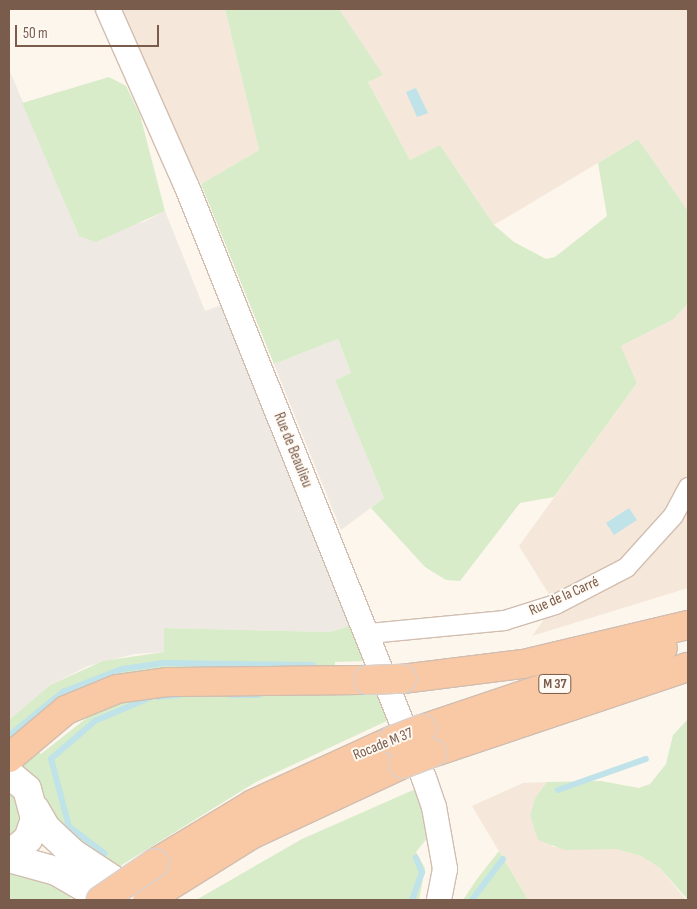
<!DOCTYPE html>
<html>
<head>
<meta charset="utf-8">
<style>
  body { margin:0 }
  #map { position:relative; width:697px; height:909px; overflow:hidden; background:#fdf6ec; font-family:"Sofia Sans Condensed",sans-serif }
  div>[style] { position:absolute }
  .residential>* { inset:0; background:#f5e8da }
  .industrial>* { inset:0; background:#efe9e4 }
  .green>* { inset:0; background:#d8ecc9 }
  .water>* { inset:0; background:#bfe3e8 }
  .stream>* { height:5.5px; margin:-2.75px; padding:0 2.75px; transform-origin:2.75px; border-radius:2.75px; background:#bfe3e8 }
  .roads { filter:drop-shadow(1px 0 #d1beb0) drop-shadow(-1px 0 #d1beb0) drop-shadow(0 1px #d1beb0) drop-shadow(0 -1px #d1beb0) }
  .minor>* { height:19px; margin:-9.5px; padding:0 9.5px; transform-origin:9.5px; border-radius:9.5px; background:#fff }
  .tertiary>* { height:24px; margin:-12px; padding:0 12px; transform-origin:12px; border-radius:12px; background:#fff }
  .secondary>* { height:28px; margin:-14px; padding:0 14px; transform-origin:14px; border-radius:14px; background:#fff }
  .trunk>* { height:28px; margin:-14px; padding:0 14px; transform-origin:14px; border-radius:14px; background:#f9c8a4 }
  .bridges { filter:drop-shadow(1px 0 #dad1cd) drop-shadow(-1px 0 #dad1cd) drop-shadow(0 1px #dad1cd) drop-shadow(0 -1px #dad1cd) }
  .trunk-bridge>* { height:28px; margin:-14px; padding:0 14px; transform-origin:14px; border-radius:14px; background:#f9c8a4 }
  span { translate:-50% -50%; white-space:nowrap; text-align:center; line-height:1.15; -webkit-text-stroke:4px #fffaf3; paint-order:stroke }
  .shield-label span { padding:1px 4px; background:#fffaf3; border:1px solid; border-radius:4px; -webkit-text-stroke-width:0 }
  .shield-label { font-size:14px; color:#7a5c4d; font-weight:700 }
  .street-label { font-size:15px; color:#7a5c4d }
  .frame { position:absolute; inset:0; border:10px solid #7a5c4d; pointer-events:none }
  .scale { position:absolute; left:15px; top:25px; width:144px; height:22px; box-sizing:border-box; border:2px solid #7a5c4d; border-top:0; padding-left:6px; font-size:15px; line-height:18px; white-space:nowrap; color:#7a5c4d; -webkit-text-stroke:4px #fffaf3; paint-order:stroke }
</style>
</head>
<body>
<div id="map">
  <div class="residential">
    <i style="clip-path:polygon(111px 9px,225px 9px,259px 150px,201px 184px)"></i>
    <i style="clip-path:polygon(339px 9px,688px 9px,688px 211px,638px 139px,494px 225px,440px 145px,410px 160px,368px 82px,382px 75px)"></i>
    <i style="clip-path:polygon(688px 303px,688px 588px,532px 636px,555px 604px,519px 546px,637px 383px,621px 346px,674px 319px)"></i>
    <i style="clip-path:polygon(547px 782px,535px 798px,530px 815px,553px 847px,616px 849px,641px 856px,660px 868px,686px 900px,528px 900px,472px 806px,523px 783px)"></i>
  </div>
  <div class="industrial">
    <i style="clip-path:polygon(9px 69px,79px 236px,144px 222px,165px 211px,205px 311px,227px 303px,311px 512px,304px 515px,349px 626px,330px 632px,165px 628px,165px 652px,134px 654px,88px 666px,50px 685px,9px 720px)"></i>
    <i style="clip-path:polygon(338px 339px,351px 373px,335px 380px,384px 498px,341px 530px,274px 364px)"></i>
  </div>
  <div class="green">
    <i style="clip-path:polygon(225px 9px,339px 9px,383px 75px,368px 82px,410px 160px,440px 145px,494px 225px,514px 242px,546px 259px,555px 257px,607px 216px,598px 163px,638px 139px,688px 211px,688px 303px,674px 319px,621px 346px,637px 383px,554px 497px,520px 503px,460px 581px,446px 580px,425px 567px,371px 508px,384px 498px,335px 380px,351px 373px,338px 339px,274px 364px,201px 184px,259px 150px)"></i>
    <i style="clip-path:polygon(109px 77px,126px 86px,140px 115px,165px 211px,96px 242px,79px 236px,22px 103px)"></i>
    <i style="clip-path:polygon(349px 626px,364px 661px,335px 662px,335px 668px,170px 669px,120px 675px,67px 695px,9px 741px,9px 720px,50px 685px,103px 661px,164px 652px,164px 628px,330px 632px)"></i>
    <i style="clip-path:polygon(376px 693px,389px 720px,256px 782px,112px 871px,51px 816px,40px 781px,18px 763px,35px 748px,41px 754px,93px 713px,132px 696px)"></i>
    <i style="clip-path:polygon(688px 719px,688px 900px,660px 868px,641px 856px,616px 849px,565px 850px,538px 840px,530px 815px,535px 798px,547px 782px,601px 781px,639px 788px,650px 784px,666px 764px,673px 735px)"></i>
    <i style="clip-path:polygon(420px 787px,428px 837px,416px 852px,425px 868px,419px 900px,196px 900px,302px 839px)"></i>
    <i style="clip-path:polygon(9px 788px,17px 796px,22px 827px,9px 843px)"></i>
    <i style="clip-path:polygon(499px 851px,528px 900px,463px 900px,477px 879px)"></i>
    <i style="clip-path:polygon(9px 868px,78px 892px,68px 900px,9px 900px)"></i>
  </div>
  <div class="water">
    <i style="clip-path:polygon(416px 88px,428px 113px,417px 117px,406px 92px)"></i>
    <i style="clip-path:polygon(629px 508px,637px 520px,614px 535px,606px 523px)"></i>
  </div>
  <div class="stream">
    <i style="left:231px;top:695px;width:27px"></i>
    <i style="left:158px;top:697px;width:21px;rotate:-5deg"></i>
    <i style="left:9px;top:736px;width:70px;rotate:-39.2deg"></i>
    <i style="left:63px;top:692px;width:63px;rotate:-21.3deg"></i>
    <i style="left:122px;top:669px;width:42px;rotate:-8.1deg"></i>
    <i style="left:164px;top:663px;width:149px;rotate:0.8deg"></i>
    <i style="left:558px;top:790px;width:93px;rotate:-19.4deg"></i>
    <i style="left:105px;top:854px;width:45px;rotate:-143.1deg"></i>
    <i style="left:69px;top:827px;width:70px;rotate:-104.8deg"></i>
    <i style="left:51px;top:759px;width:58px;rotate:-40.8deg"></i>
    <i style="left:95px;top:721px;width:59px;rotate:-23.1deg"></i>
    <i style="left:412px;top:900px;width:29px;rotate:-70deg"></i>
    <i style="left:422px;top:873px;width:16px;rotate:-112deg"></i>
    <i style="left:472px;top:900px;width:51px;rotate:-52.9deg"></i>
  </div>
  <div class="roads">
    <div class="minor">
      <i style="left:369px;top:633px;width:136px;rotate:-5.5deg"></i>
      <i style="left:504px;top:620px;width:53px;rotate:-17.4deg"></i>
      <i style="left:555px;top:604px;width:80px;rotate:-27.5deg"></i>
      <i style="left:626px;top:567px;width:70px;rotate:-47.9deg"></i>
      <i style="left:673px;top:515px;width:32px;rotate:-62deg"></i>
    </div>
    <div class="tertiary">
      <i style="left:108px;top:9px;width:195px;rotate:66.1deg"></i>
      <i style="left:187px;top:187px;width:637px;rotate:68.15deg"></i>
      <i style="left:424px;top:778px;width:31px;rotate:71deg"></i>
      <i style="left:434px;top:807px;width:63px;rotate:79.9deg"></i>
      <i style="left:445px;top:869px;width:32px;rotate:101deg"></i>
    </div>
    <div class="secondary">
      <i style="left:9px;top:774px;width:23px;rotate:40deg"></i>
      <i style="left:27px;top:789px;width:31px;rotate:75deg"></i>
      <i style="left:35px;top:819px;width:21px;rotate:109deg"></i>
      <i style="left:28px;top:839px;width:25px;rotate:140deg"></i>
      <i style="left:35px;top:809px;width:22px;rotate:60deg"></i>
      <i style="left:46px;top:828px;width:38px;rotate:43deg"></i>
      <i style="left:74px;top:854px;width:80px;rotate:33.3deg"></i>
      <i style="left:9px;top:858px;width:49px;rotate:15.5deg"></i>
      <i style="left:56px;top:871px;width:58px;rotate:30.1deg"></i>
    </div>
    <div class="trunk">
      <i style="left:402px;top:679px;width:122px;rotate:-7.1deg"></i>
      <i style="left:523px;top:664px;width:170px;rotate:-13.3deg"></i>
      <i style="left:422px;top:729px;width:254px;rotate:-18.6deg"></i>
      <i style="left:432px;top:753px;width:270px;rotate:-18.6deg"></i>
      <i style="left:9px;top:758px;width:75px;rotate:-40.1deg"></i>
      <i style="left:66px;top:710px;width:55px;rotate:-22.4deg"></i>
      <i style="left:117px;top:689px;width:50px;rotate:-8deg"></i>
      <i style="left:167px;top:682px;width:201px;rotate:-0.6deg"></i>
      <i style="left:155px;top:863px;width:114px;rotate:-31deg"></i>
      <i style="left:253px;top:804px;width:154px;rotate:-24.6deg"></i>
      <i style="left:147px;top:900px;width:123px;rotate:-32deg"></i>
      <i style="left:251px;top:835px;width:168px;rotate:-25deg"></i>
    </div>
  </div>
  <div class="bridges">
    <div class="trunk-bridge">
      <i style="left:368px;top:680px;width:34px;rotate:-2deg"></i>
      <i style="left:393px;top:740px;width:31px;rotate:-21deg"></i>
      <i style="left:403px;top:764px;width:31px;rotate:-21deg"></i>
      <i style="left:101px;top:900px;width:65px;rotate:-34.4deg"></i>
    </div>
  </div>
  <div class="shield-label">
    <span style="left:555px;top:684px">M 37</span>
  </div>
  <div class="street-label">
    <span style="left:293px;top:450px;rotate:68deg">Rue de Beaulieu</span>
    <span style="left:564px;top:596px;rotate:-24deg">Rue de la Carré</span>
    <span style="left:383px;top:744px;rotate:-22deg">Rocade M 37</span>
  </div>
  <div class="frame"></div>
  <div class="scale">50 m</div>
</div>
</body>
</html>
